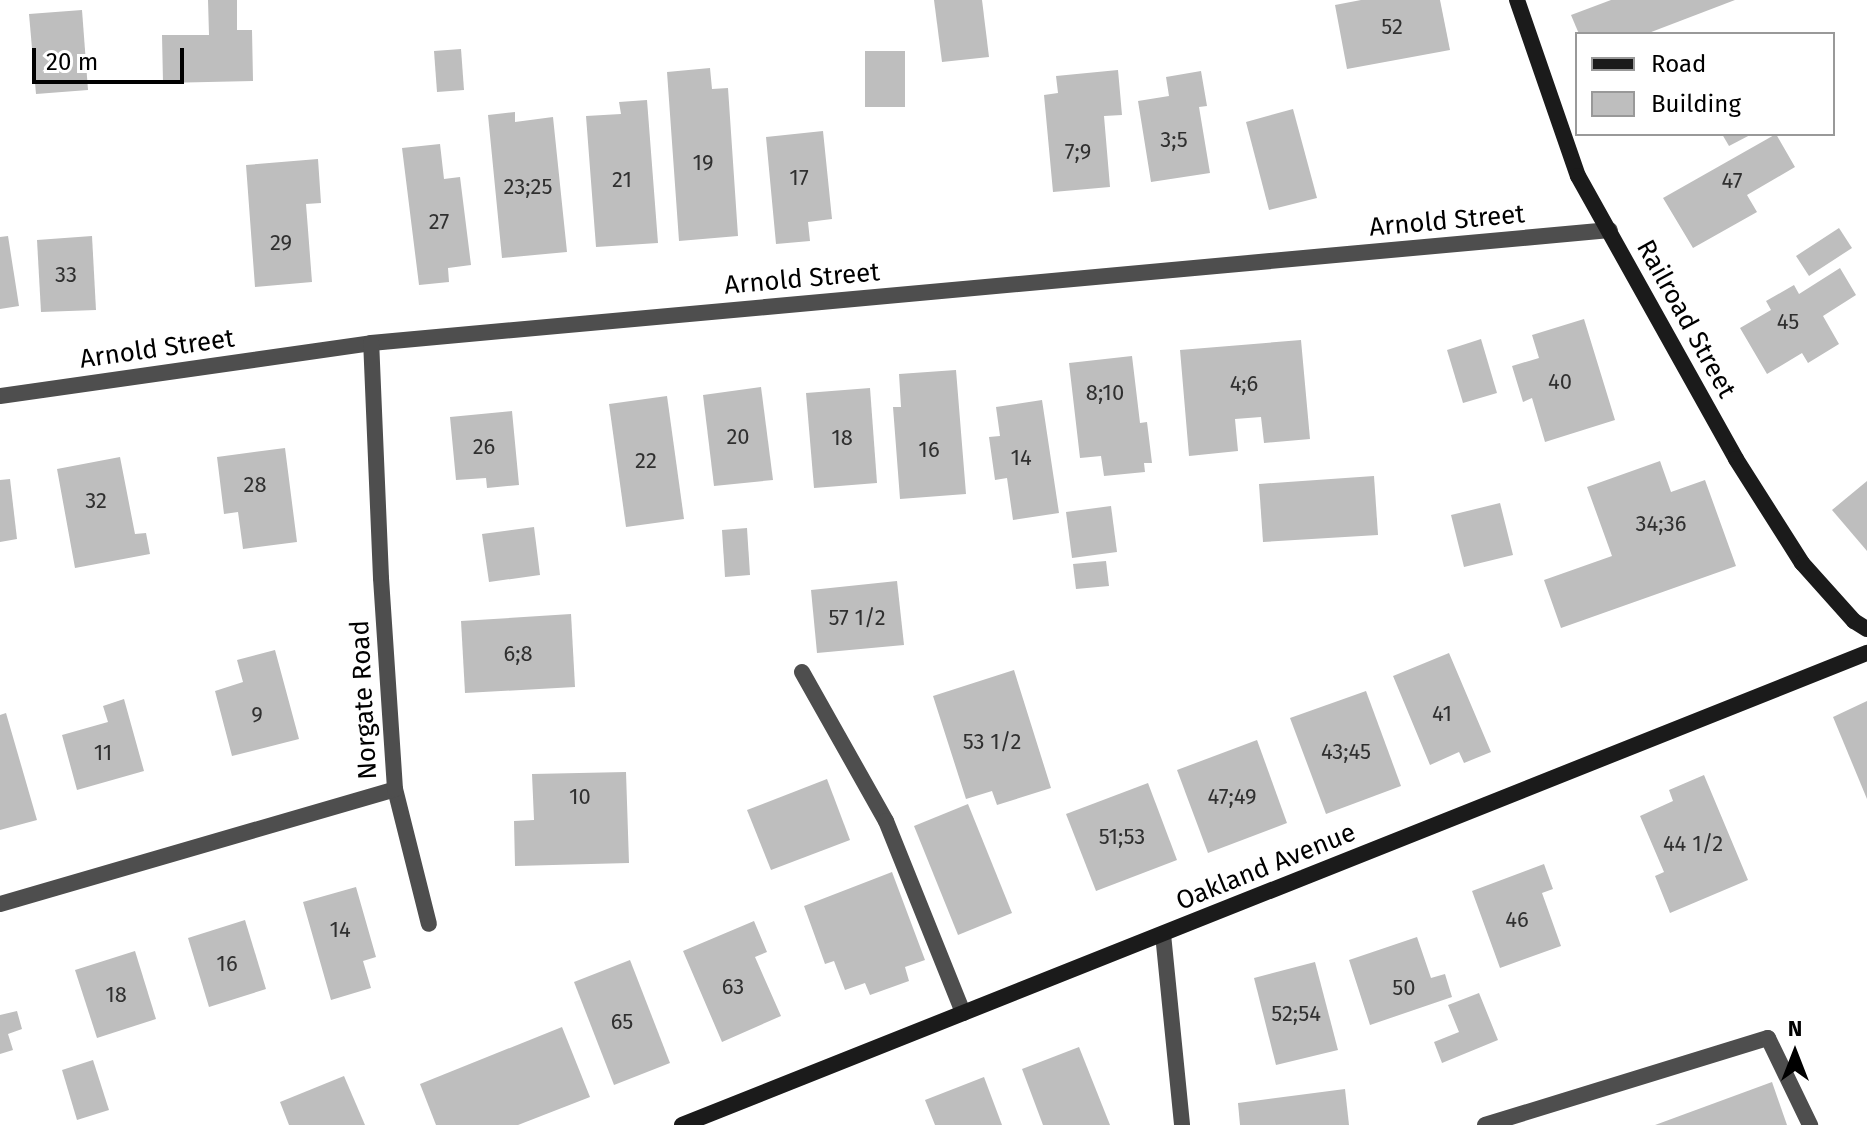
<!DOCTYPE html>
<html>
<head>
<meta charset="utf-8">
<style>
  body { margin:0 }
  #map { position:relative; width:1867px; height:1125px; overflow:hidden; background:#fff; font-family:"Fira Sans",sans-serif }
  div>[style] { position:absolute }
  .building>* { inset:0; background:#bebebe }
  .lane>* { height:16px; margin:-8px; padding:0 8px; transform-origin:8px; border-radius:8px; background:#4e4e4e }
  .street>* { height:16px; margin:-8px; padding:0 8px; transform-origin:8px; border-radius:8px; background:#4e4e4e }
  .secondary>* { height:16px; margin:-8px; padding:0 8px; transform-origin:8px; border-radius:8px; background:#1b1b1b }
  span { translate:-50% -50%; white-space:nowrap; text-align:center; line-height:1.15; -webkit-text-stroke:6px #fff; paint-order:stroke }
  .number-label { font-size:22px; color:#303030 }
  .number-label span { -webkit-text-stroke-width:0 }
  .street-label { font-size:26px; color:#000 }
  .legend { position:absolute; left:1575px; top:32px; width:260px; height:104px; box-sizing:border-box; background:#fff; border:2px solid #999; margin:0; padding:10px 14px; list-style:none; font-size:24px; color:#000 }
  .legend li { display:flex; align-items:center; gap:16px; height:40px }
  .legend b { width:40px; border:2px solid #999 }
  .north { position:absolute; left:1755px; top:1013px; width:80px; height:80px; -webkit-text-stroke:6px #fff; paint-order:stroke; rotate:0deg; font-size:22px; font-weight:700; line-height:32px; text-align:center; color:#000 }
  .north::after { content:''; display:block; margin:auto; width:28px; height:36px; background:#000; clip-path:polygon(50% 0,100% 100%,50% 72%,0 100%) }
  .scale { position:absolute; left:32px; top:48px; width:152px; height:36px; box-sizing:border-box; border:4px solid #000; border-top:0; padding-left:10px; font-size:24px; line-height:28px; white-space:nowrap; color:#000; -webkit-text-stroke:6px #fff; paint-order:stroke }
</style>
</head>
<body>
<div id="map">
  <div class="building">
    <i style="clip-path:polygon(208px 0,237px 0,237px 30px,252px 30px,253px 81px,163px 83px,162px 35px,209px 35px)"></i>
    <i style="clip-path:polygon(934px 0,982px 0,989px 57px,942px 62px)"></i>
    <i style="clip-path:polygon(1361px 0,1440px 0,1450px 50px,1347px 69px,1335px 5px)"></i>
    <i style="clip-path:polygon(1611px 0,1735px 0,1646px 34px,1579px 34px,1571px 15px)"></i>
    <i style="clip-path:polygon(82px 10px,88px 90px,36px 94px,29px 14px)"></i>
    <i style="clip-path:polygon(461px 49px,464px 90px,437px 92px,434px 51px)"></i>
    <i style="clip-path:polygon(865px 51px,905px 51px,905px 107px,865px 107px)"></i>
    <i style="clip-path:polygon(710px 68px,712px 89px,728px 88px,738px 236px,679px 241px,667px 72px)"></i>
    <i style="clip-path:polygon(1118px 70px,1122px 115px,1104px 116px,1110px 187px,1053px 192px,1044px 95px,1058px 93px,1056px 76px)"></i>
    <i style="clip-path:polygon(1201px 71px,1207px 106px,1199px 107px,1210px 173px,1151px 182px,1138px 101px,1169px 96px,1166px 77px)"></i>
    <i style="clip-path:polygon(647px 100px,658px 243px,596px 247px,586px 116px,621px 114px,619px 102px)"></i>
    <i style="clip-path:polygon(1293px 109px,1317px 198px,1269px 210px,1246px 122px)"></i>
    <i style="clip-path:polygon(515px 112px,515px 122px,553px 117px,567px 252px,502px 258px,488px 115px)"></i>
    <i style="clip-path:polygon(823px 131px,832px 219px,808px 222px,810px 241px,776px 244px,766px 137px)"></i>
    <i style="clip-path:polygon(1722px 134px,1752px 134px,1729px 146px)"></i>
    <i style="clip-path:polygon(1776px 134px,1795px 167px,1747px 195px,1757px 212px,1693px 248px,1663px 198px)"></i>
    <i style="clip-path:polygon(440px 144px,444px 179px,460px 177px,471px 265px,448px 268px,449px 282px,419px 285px,402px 148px)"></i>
    <i style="clip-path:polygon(318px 159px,321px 203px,306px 204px,312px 282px,255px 287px,246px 165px)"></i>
    <i style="clip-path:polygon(1839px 228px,1852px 248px,1809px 276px,1796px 256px)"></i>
    <i style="clip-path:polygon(8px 236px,19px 306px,0 309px,0 237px)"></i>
    <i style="clip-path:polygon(92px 236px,96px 310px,41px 312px,37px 240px)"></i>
    <i style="clip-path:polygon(1840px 268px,1856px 295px,1823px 316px,1839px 344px,1808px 363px,1802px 353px,1767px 374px,1740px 328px,1771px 310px,1766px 301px,1794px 285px,1799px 294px)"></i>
    <i style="clip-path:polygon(1584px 319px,1615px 420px,1545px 442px,1532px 398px,1523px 402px,1512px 366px,1539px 358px,1532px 335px)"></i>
    <i style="clip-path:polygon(1481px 339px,1497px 393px,1463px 403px,1447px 350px)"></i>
    <i style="clip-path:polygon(1301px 340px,1310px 439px,1264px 443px,1261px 417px,1235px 419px,1238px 451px,1189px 456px,1180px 350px)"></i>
    <i style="clip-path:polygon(1132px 356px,1140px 423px,1147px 422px,1152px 463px,1144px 463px,1145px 472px,1104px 476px,1101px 456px,1080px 458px,1069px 363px)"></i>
    <i style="clip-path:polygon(956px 370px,966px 494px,900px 499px,893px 407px,901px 407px,899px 374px)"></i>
    <i style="clip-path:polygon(761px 387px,773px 480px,714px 486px,703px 395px)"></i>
    <i style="clip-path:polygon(870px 388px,877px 483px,814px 488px,806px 393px)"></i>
    <i style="clip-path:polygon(667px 396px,684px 519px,626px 527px,609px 404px)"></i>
    <i style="clip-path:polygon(1042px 400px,1059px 513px,1013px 520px,1007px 478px,995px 480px,989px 437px,1000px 436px,996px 407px)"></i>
    <i style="clip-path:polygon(512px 411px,519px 485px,487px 488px,486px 478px,456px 480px,450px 417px)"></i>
    <i style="clip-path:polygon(285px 448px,297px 542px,243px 549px,238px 512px,224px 514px,217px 457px)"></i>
    <i style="clip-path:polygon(120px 457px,135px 534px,146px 533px,150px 554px,75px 568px,57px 469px)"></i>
    <i style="clip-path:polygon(1660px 461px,1671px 492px,1705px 480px,1736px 566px,1561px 628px,1544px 580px,1612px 556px,1587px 487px)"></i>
    <i style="clip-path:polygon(1374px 476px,1378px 535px,1263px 542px,1259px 484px)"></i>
    <i style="clip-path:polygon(10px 479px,17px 539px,0 542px,0 480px)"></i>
    <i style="clip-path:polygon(1867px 481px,1867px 551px,1832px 510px)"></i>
    <i style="clip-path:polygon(1500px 503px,1513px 555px,1464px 567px,1451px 515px)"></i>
    <i style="clip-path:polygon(1111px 506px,1117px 552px,1072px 558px,1066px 512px)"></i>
    <i style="clip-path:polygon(534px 527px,540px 575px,489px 582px,482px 534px)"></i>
    <i style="clip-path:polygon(747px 528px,750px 575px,725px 577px,722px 530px)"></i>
    <i style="clip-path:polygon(1106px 561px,1109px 586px,1076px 589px,1073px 564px)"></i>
    <i style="clip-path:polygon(897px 581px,904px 645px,817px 653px,811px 590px)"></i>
    <i style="clip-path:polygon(571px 614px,575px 687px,465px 693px,461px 621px)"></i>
    <i style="clip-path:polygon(275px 650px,299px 739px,232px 756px,215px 691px,243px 682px,237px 660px)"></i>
    <i style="clip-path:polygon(1449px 653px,1491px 752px,1464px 763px,1459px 752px,1430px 765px,1393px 676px)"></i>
    <i style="clip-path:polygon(1014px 670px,1051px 788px,997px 805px,992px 791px,966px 799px,933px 696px)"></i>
    <i style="clip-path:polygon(1366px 691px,1401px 786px,1326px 814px,1290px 718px)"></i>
    <i style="clip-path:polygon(124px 699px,144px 771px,77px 790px,62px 735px,108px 722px,103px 706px)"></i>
    <i style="clip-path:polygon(1867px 701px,1867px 799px,1833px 717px)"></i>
    <i style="clip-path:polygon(6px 713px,37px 820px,0 830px,0 715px)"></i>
    <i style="clip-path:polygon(1257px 740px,1287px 823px,1208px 853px,1177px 770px)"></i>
    <i style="clip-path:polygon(626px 772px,629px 863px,515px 866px,514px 821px,534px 820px,532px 774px)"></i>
    <i style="clip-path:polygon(1704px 775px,1748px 880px,1670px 913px,1655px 876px,1664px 872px,1640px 816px,1673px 801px,1669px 790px)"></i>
    <i style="clip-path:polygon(827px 779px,850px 840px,771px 870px,747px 810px)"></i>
    <i style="clip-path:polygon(1148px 783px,1177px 860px,1096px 891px,1066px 814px)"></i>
    <i style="clip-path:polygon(968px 804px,1012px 913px,958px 935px,914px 826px)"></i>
    <i style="clip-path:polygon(1544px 864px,1553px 889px,1542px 893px,1561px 946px,1500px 968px,1472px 891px)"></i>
    <i style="clip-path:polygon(892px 872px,925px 960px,905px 967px,909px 981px,870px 995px,865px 983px,845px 990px,834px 961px,825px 964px,804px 906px)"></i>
    <i style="clip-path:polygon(356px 887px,376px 957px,363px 961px,371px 988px,331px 1000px,303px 902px)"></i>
    <i style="clip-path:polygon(245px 920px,266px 989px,209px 1007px,188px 938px)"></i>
    <i style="clip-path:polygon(754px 921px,767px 952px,755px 957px,781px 1016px,722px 1042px,683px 951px)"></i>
    <i style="clip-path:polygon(1417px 937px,1431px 978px,1445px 974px,1452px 997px,1370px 1025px,1349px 960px)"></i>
    <i style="clip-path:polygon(135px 951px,156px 1019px,97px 1038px,75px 970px)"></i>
    <i style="clip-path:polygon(630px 960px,670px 1063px,614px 1085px,574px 982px)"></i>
    <i style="clip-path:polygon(1315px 962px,1338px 1050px,1276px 1065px,1254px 978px)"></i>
    <i style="clip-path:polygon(1479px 993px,1498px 1040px,1442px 1063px,1434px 1042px,1459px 1032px,1448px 1005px)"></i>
    <i style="clip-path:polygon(17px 1011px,22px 1029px,8px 1034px,13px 1050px,0 1054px,0 1015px)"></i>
    <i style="clip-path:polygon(562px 1027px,590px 1097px,518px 1125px,436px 1125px,420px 1084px)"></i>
    <i style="clip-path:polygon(1079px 1047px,1110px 1125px,1043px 1125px,1022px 1069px)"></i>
    <i style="clip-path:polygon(93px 1060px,109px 1110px,77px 1120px,62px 1070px)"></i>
    <i style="clip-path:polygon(344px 1076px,365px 1125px,289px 1125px,280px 1102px)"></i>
    <i style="clip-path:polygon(984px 1077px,1002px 1125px,935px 1125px,925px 1100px)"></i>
    <i style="clip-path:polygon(1772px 1082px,1787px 1125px,1655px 1125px)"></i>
    <i style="clip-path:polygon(1345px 1089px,1349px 1125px,1240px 1125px,1238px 1103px)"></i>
  </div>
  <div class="lane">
    <i style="left:802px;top:672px;width:171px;rotate:60.6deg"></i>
    <i style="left:886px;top:821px;width:207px;rotate:68.1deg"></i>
    <i style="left:395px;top:789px;width:139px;rotate:75.9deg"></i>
    <i style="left:1485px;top:1125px;width:296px;rotate:-17.1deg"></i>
    <i style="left:1768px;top:1038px;width:97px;rotate:64.2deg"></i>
  </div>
  <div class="street">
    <i style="left:0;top:396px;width:375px;rotate:-8.1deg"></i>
    <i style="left:371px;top:343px;width:1244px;rotate:-5.21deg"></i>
    <i style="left:0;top:904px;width:411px;rotate:-16.2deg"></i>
    <i style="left:395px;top:789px;width:211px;rotate:-93.8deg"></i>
    <i style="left:381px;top:578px;width:235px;rotate:-92.4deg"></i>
    <i style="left:1163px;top:934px;width:192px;rotate:84.3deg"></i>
  </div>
  <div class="secondary">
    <i style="left:1517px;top:0;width:186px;rotate:70.9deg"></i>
    <i style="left:1578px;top:176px;width:324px;rotate:60.8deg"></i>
    <i style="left:1736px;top:459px;width:123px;rotate:57.6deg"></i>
    <i style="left:1802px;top:563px;width:78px;rotate:48.1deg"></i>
    <i style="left:1854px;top:621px;width:15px;rotate:32deg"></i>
    <i style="left:682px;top:1125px;width:1276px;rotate:-21.72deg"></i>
  </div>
  <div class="number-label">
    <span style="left:1392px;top:27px">52</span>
    <span style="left:1174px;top:140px">3;5</span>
    <span style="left:1078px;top:152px">7;9</span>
    <span style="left:703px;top:163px">19</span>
    <span style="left:799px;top:178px">17</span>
    <span style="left:622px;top:180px">21</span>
    <span style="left:1732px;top:181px">47</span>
    <span style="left:528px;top:187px">23;25</span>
    <span style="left:439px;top:222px">27</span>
    <span style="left:281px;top:243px">29</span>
    <span style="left:66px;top:275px">33</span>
    <span style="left:1788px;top:322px">45</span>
    <span style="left:1560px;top:382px">40</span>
    <span style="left:1244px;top:384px">4;6</span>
    <span style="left:1105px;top:393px">8;10</span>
    <span style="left:738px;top:437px">20</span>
    <span style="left:842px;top:438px">18</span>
    <span style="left:484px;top:447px">26</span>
    <span style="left:929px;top:450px">16</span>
    <span style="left:1021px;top:458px">14</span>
    <span style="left:646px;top:461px">22</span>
    <span style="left:255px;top:485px">28</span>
    <span style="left:96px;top:501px">32</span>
    <span style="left:1661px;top:524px">34;36</span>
    <span style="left:857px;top:618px">57 1/2</span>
    <span style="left:518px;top:654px">6;8</span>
    <span style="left:1442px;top:714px">41</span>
    <span style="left:257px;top:715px">9</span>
    <span style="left:992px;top:742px">53 1/2</span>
    <span style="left:1346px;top:752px">43;45</span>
    <span style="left:103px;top:753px">11</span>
    <span style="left:580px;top:797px">10</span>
    <span style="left:1232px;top:797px">47;49</span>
    <span style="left:1122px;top:837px">51;53</span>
    <span style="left:1693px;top:844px">44 1/2</span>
    <span style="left:1517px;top:920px">46</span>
    <span style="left:340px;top:930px">14</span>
    <span style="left:227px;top:964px">16</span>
    <span style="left:733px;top:987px">63</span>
    <span style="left:1404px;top:988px">50</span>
    <span style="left:116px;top:995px">18</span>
    <span style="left:1296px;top:1014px">52;54</span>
    <span style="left:622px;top:1022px">65</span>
  </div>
  <div class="street-label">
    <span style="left:1447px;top:221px;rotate:-5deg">Arnold Street</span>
    <span style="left:802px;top:279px;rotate:-5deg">Arnold Street</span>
    <span style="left:1686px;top:319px;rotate:61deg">Railroad Street</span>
    <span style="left:157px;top:349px;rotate:-8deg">Arnold Street</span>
    <span style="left:364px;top:700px;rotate:-93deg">Norgate Road</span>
    <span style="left:1266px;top:867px;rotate:-22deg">Oakland Avenue</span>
  </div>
  <ul class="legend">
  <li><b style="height:10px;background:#1b1b1b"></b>Road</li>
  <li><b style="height:22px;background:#bebebe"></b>Building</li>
  </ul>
  <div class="north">N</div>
  <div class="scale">20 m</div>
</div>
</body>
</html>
